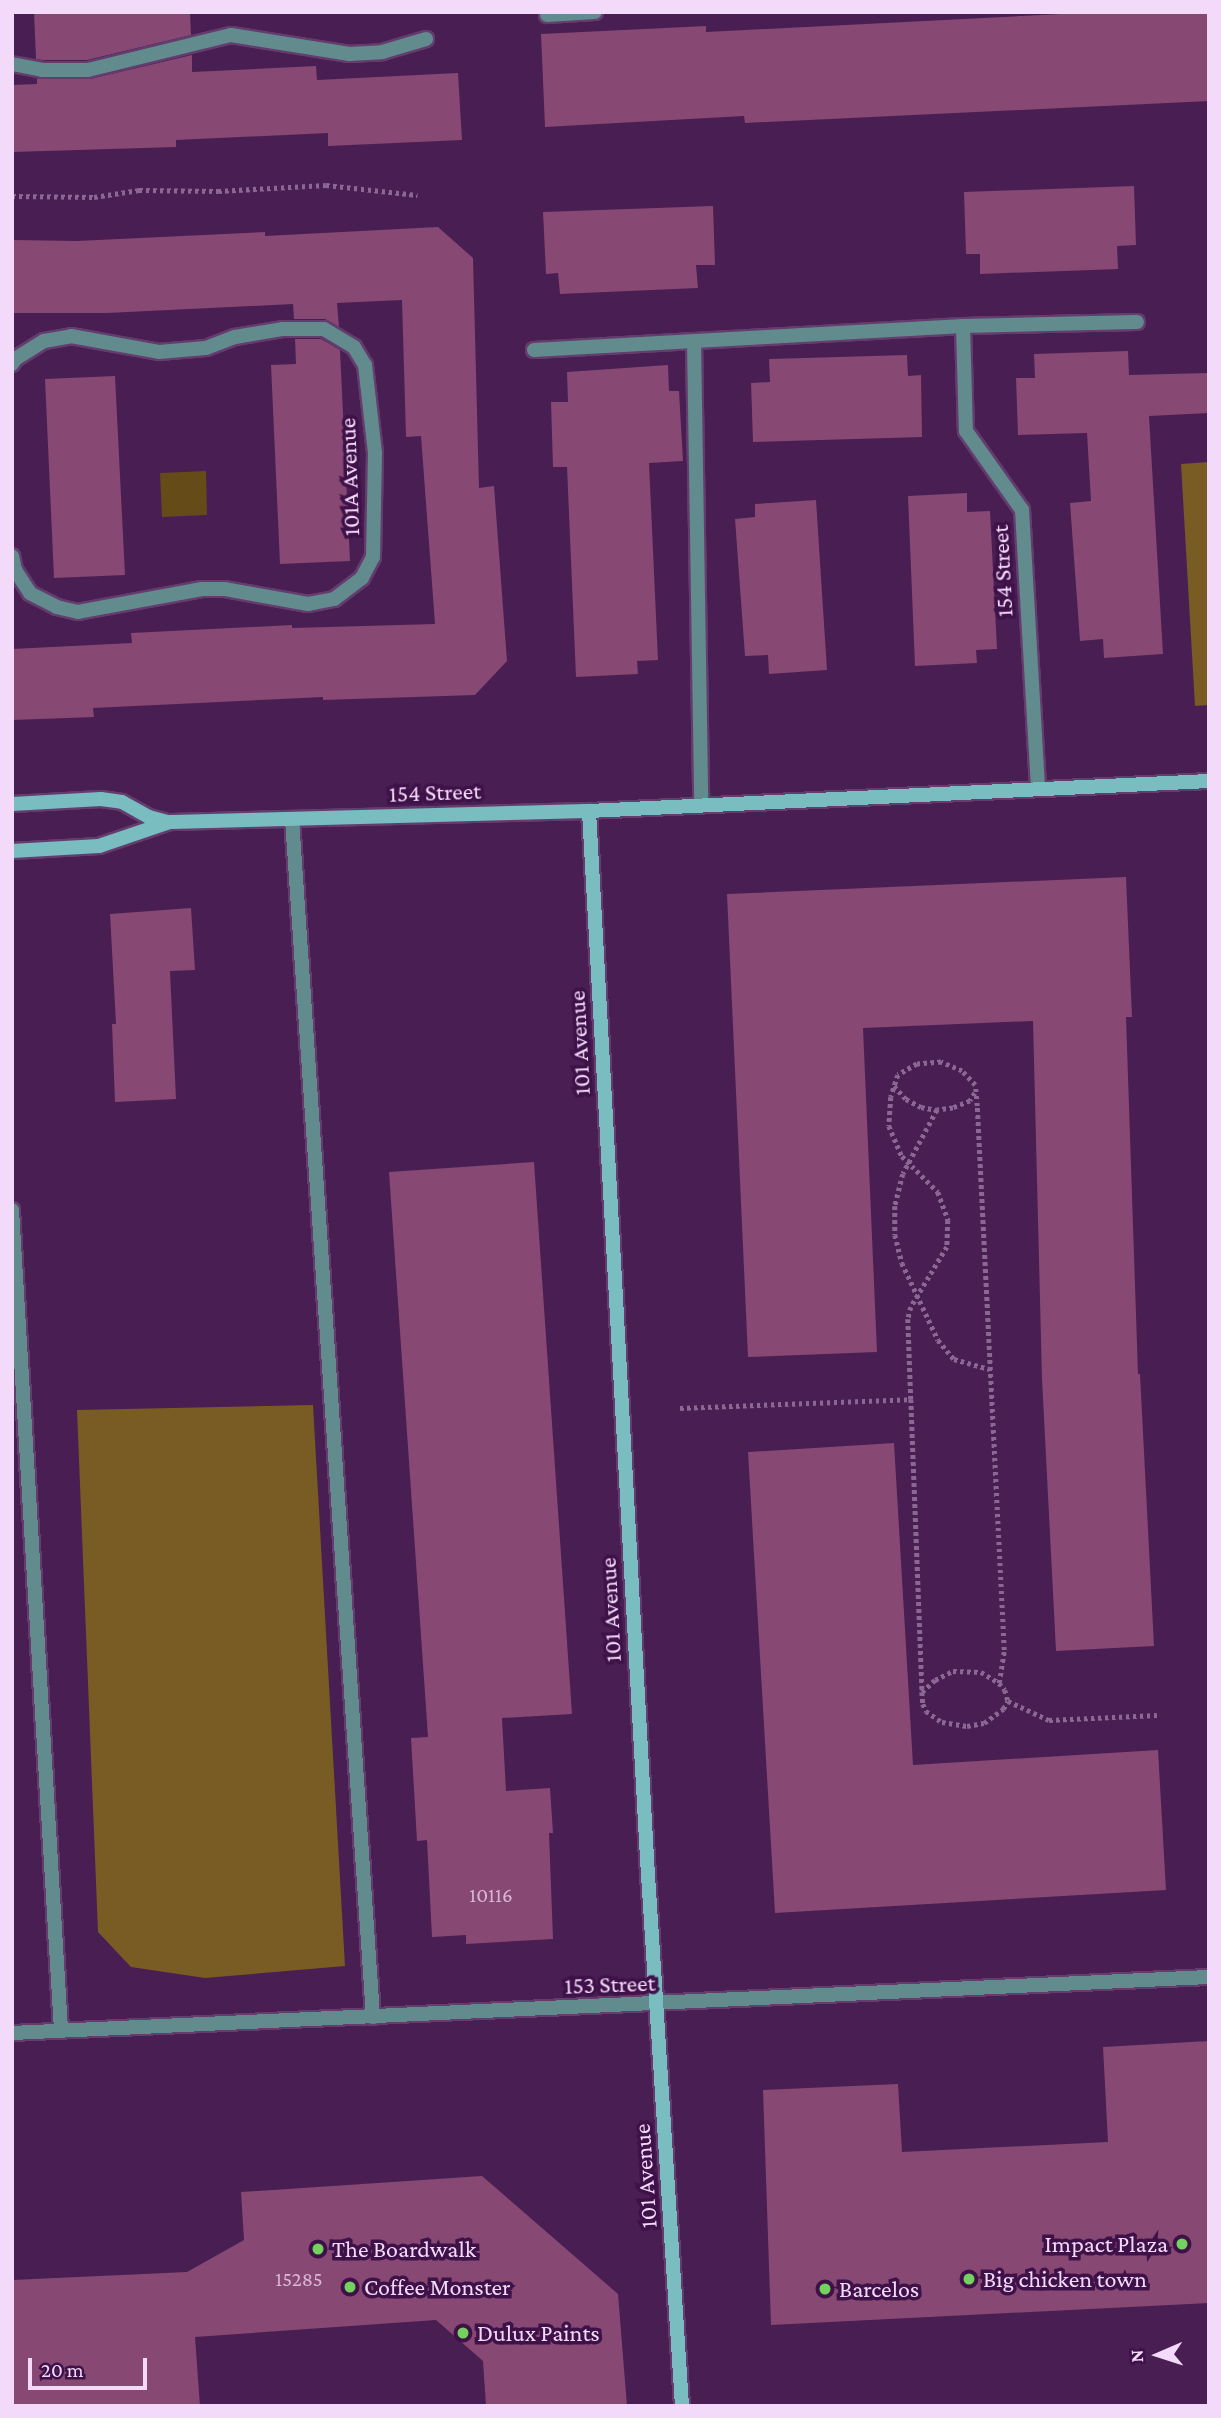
<!DOCTYPE html>
<html>
<head>
<meta charset="utf-8">
<style>
  body { margin:0 }
  #map { position:relative; width:1221px; height:2418px; overflow:hidden; background:#491e53; font-family:"Crimson Pro",serif }
  div>[style] { position:absolute }
  .green>* { inset:0; background:#654b18 }
  .forest>* { inset:0; background:#795b24 }
  .building>* { inset:0; background:#874873 }
  .path>* { height:4.5px; margin-top:-2.25px; transform-origin:0; background:repeating-linear-gradient(90deg,#8b6794 0 3.5px,transparent 0 7px) }
  .roads { filter:drop-shadow(2px 0 #643c6e) drop-shadow(-2px 0 #643c6e) drop-shadow(0 2px #643c6e) drop-shadow(0 -2px #643c6e) }
  .lane>* { height:14px; margin:-7px; padding:0 7px; transform-origin:7px; border-radius:7px; background:#628b8e }
  .street>* { height:14px; margin:-7px; padding:0 7px; transform-origin:7px; border-radius:7px; background:#628b8e }
  .secondary>* { height:14px; margin:-7px; padding:0 7px; transform-origin:7px; border-radius:7px; background:#79bdc1 }
  .dots>* { width:19px; height:19px; translate:-50% -50%; box-sizing:border-box; border:4px solid #3e1248; border-radius:50% }
  span { translate:-50% -50%; white-space:nowrap; text-align:center; line-height:1.15; -webkit-text-stroke:7px #3e1248; paint-order:stroke }
  .number-label { font-size:21px; color:#d9b6d8 }
  .number-label span { -webkit-text-stroke-width:0 }
  .street-label { font-size:24px; color:#f4dafa }
  .poi-label { font-size:24px; color:#f4dafa }
  .right { translate:-100% -50%; text-align:right }
  .left { translate:0 -50%; text-align:left }
  .frame { position:absolute; inset:0; border:14px solid #f4dafa; pointer-events:none }
  .north { position:absolute; left:1123px; top:2320px; width:70px; height:70px; -webkit-text-stroke:5px #3e1248; paint-order:stroke; rotate:267deg; font-size:19px; font-weight:700; line-height:28px; text-align:center; color:#f4dafa }
  .north::after { content:''; display:block; margin:auto; width:24px; height:32px; background:#f4dafa; clip-path:polygon(50% 0,100% 100%,50% 72%,0 100%) }
  .scale { position:absolute; left:28px; top:2358px; width:119px; height:32px; box-sizing:border-box; border:4px solid #f4dafa; border-top:0; padding-left:9px; font-size:21px; line-height:24px; white-space:nowrap; color:#f4dafa; -webkit-text-stroke:5px #3e1248; paint-order:stroke }
</style>
</head>
<body>
<div id="map">
  <div class="green">
    <i style="clip-path:polygon(206px 471px,207px 515px,162px 517px,160px 473px)"></i>
  </div>
  <div class="forest">
    <i style="clip-path:polygon(1209px 462px,1209px 705px,1195px 706px,1181px 464px)"></i>
    <i style="clip-path:polygon(313px 1405px,345px 1966px,205px 1978px,131px 1967px,98px 1932px,77px 1410px)"></i>
  </div>
  <div class="building">
    <i style="clip-path:polygon(34px 12px,190px 12px,191px 35px,87px 60px,43px 60px,36px 59px)"></i>
    <i style="clip-path:polygon(1102px 12px,1209px 12px,1209px 101px,745px 123px,744px 116px,545px 127px,541px 34px,706px 26px,706px 32px)"></i>
    <i style="clip-path:polygon(192px 55px,192px 72px,316px 66px,317px 80px,458px 73px,462px 140px,328px 146px,328px 133px,176px 140px,176px 147px,12px 152px,12px 85px,37px 84px,37px 79px,90px 79px)"></i>
    <i style="clip-path:polygon(1134px 186px,1136px 245px,1117px 246px,1118px 269px,980px 274px,980px 254px,966px 254px,964px 192px)"></i>
    <i style="clip-path:polygon(713px 206px,715px 265px,696px 265px,698px 288px,560px 294px,558px 273px,546px 274px,543px 212px)"></i>
    <i style="clip-path:polygon(438px 227px,473px 258px,479px 488px,494px 486px,507px 661px,475px 695px,323px 700px,323px 697px,93px 708px,94px 717px,12px 720px,12px 649px,132px 643px,131px 633px,292px 625px,292px 628px,435px 624px,421px 436px,406px 437px,402px 300px,337px 303px,339px 327px,325px 319px,294px 319px,293px 304px,107px 313px,12px 313px,12px 240px,77px 241px,265px 232px,265px 236px)"></i>
    <i style="clip-path:polygon(295px 339px,321px 339px,340px 350px,350px 561px,280px 564px,271px 365px,296px 364px)"></i>
    <i style="clip-path:polygon(1128px 351px,1129px 375px,1209px 373px,1209px 413px,1149px 416px,1163px 654px,1104px 658px,1103px 639px,1080px 641px,1070px 503px,1091px 501px,1087px 433px,1018px 435px,1016px 378px,1035px 378px,1034px 354px)"></i>
    <i style="clip-path:polygon(907px 355px,908px 376px,921px 375px,922px 437px,753px 442px,751px 383px,770px 382px,769px 359px)"></i>
    <i style="clip-path:polygon(668px 365px,669px 391px,679px 391px,683px 461px,649px 463px,658px 660px,637px 661px,638px 674px,576px 677px,567px 467px,553px 467px,551px 402px,568px 402px,567px 372px)"></i>
    <i style="clip-path:polygon(115px 376px,125px 575px,54px 578px,45px 379px)"></i>
    <i style="clip-path:polygon(967px 493px,967px 512px,990px 511px,997px 649px,976px 650px,977px 663px,915px 666px,908px 496px)"></i>
    <i style="clip-path:polygon(816px 500px,827px 670px,769px 674px,768px 655px,745px 656px,735px 519px,755px 517px,755px 504px)"></i>
    <i style="clip-path:polygon(1126px 877px,1132px 1017px,1126px 1017px,1138px 1374px,1140px 1374px,1154px 1646px,1056px 1651px,1042px 1379px,1033px 1021px,863px 1028px,877px 1352px,748px 1357px,727px 894px)"></i>
    <i style="clip-path:polygon(191px 908px,195px 970px,170px 971px,176px 1099px,115px 1102px,112px 1024px,116px 1024px,110px 914px)"></i>
    <i style="clip-path:polygon(534px 1162px,572px 1714px,502px 1718px,506px 1791px,550px 1788px,553px 1833px,549px 1833px,553px 1939px,466px 1944px,466px 1935px,432px 1937px,427px 1840px,417px 1841px,411px 1738px,428px 1737px,389px 1172px)"></i>
    <i style="clip-path:polygon(894px 1443px,913px 1765px,1158px 1750px,1166px 1890px,775px 1913px,748px 1452px)"></i>
    <i style="clip-path:polygon(1209px 2041px,1209px 2303px,771px 2325px,763px 2090px,898px 2084px,902px 2152px,1108px 2142px,1103px 2047px)"></i>
    <i style="clip-path:polygon(482px 2176px,618px 2294px,627px 2406px,486px 2406px,483px 2361px,436px 2320px,195px 2337px,200px 2406px,14px 2406px,12px 2280px,187px 2272px,244px 2240px,241px 2192px)"></i>
  </div>
  <div class="path">
    <i style="left:12px;top:196px;width:82px;rotate:0.7deg"></i>
    <i style="left:94px;top:197px;width:46px;rotate:-8.8deg"></i>
    <i style="left:139px;top:190px;width:79px;rotate:0.7deg"></i>
    <i style="left:218px;top:191px;width:108px;rotate:-3.2deg"></i>
    <i style="left:326px;top:185px;width:92px;rotate:6.3deg"></i>
    <i style="left:894px;top:1086px;width:18px;rotate:47deg"></i>
    <i style="left:906px;top:1099px;width:17px;rotate:28deg"></i>
    <i style="left:921px;top:1107px;width:16px;rotate:11deg"></i>
    <i style="left:975px;top:1093px;width:9px;rotate:122deg"></i>
    <i style="left:970px;top:1101px;width:18px;rotate:158deg"></i>
    <i style="left:953px;top:1108px;width:16px;rotate:173deg"></i>
    <i style="left:937px;top:1110px;width:72px;rotate:118deg"></i>
    <i style="left:903px;top:1174px;width:33px;rotate:104deg"></i>
    <i style="left:895px;top:1206px;width:29px;rotate:90deg"></i>
    <i style="left:895px;top:1235px;width:29px;rotate:76deg"></i>
    <i style="left:902px;top:1263px;width:85px;rotate:64.9deg"></i>
    <i style="left:938px;top:1340px;width:25px;rotate:50deg"></i>
    <i style="left:954px;top:1359px;width:37px;rotate:16deg"></i>
    <i style="left:680px;top:1408px;width:231px;rotate:-2.2deg"></i>
    <i style="left:999px;top:1683px;width:9px;rotate:49deg"></i>
    <i style="left:1005px;top:1690px;width:11px;rotate:75deg"></i>
    <i style="left:922px;top:1692px;width:18px;rotate:-43deg"></i>
    <i style="left:935px;top:1680px;width:20px;rotate:-27deg"></i>
    <i style="left:953px;top:1671px;width:28px;rotate:2deg"></i>
    <i style="left:981px;top:1672px;width:21px;rotate:31deg"></i>
    <i style="left:999px;top:1683px;width:33px;rotate:-81deg"></i>
    <i style="left:1004px;top:1650px;width:545px;rotate:-92.84deg"></i>
    <i style="left:977px;top:1106px;width:21px;rotate:-95deg"></i>
    <i style="left:975px;top:1085px;width:19px;rotate:-133deg"></i>
    <i style="left:962px;top:1071px;width:23px;rotate:-157deg"></i>
    <i style="left:941px;top:1062px;width:24px;rotate:175deg"></i>
    <i style="left:917px;top:1064px;width:22px;rotate:150deg"></i>
    <i style="left:898px;top:1075px;width:23px;rotate:108deg"></i>
    <i style="left:891px;top:1097px;width:29px;rotate:94deg"></i>
    <i style="left:889px;top:1126px;width:33px;rotate:67deg"></i>
    <i style="left:902px;top:1156px;width:51px;rotate:45deg"></i>
    <i style="left:938px;top:1192px;width:30px;rotate:70deg"></i>
    <i style="left:948px;top:1220px;width:27px;rotate:92deg"></i>
    <i style="left:947px;top:1247px;width:70px;rotate:121deg"></i>
    <i style="left:911px;top:1307px;width:12px;rotate:104deg"></i>
    <i style="left:908px;top:1319px;width:80px;rotate:87.9deg"></i>
    <i style="left:911px;top:1399px;width:293px;rotate:87.8deg"></i>
    <i style="left:922px;top:1692px;width:12px;rotate:85deg"></i>
    <i style="left:923px;top:1704px;width:8px;rotate:67deg"></i>
    <i style="left:926px;top:1711px;width:19px;rotate:35deg"></i>
    <i style="left:942px;top:1722px;width:25px;rotate:9deg"></i>
    <i style="left:967px;top:1726px;width:17px;rotate:-10deg"></i>
    <i style="left:984px;top:1723px;width:24px;rotate:-36deg"></i>
    <i style="left:1003px;top:1709px;width:9px;rotate:-58deg"></i>
    <i style="left:1008px;top:1701px;width:45px;rotate:24.9deg"></i>
    <i style="left:1049px;top:1720px;width:108px;rotate:-2.7deg"></i>
  </div>
  <div class="roads">
    <div class="lane">
      <i style="left:547px;top:15px;width:48px;rotate:-3.6deg"></i>
      <i style="left:12px;top:64px;width:31px;rotate:11deg"></i>
      <i style="left:42px;top:70px;width:46px"></i>
      <i style="left:88px;top:70px;width:147px;rotate:-13.8deg"></i>
      <i style="left:231px;top:35px;width:120px;rotate:9.1deg"></i>
      <i style="left:349px;top:54px;width:33px;rotate:-3deg"></i>
      <i style="left:382px;top:52px;width:46px;rotate:-16.5deg"></i>
      <i style="left:963px;top:326px;width:105px;rotate:88.4deg"></i>
      <i style="left:966px;top:431px;width:97px;rotate:54.7deg"></i>
      <i style="left:1022px;top:510px;width:279px;rotate:86.7deg"></i>
      <i style="left:694px;top:341px;width:464px;rotate:89.1deg"></i>
      <i style="left:534px;top:350px;width:430px;rotate:-3.2deg"></i>
      <i style="left:963px;top:326px;width:174px;rotate:-1.3deg"></i>
      <i style="left:12px;top:364px;width:6px;rotate:-59deg"></i>
      <i style="left:15px;top:359px;width:34px;rotate:-32deg"></i>
      <i style="left:44px;top:341px;width:27px;rotate:-10deg"></i>
      <i style="left:71px;top:336px;width:89px;rotate:10.3deg"></i>
      <i style="left:159px;top:352px;width:47px;rotate:-4.9deg"></i>
      <i style="left:206px;top:348px;width:31px;rotate:-21deg"></i>
      <i style="left:235px;top:337px;width:49px;rotate:-9.5deg"></i>
      <i style="left:283px;top:329px;width:41px"></i>
      <i style="left:324px;top:329px;width:35px;rotate:31deg"></i>
      <i style="left:354px;top:347px;width:21px;rotate:59deg"></i>
      <i style="left:365px;top:365px;width:89px;rotate:83.5deg"></i>
      <i style="left:375px;top:453px;width:104px;rotate:91.1deg"></i>
      <i style="left:373px;top:557px;width:24px;rotate:118deg"></i>
      <i style="left:362px;top:578px;width:35px;rotate:143deg"></i>
      <i style="left:334px;top:599px;width:26px;rotate:169deg"></i>
      <i style="left:308px;top:604px;width:84px;rotate:-169.8deg"></i>
      <i style="left:225px;top:589px;width:23px;rotate:180deg"></i>
      <i style="left:202px;top:589px;width:126px;rotate:169.5deg"></i>
      <i style="left:78px;top:612px;width:22px;rotate:-167deg"></i>
      <i style="left:57px;top:607px;width:30px;rotate:-153deg"></i>
      <i style="left:30px;top:593px;width:27px;rotate:-123deg"></i>
      <i style="left:15px;top:570px;width:14px;rotate:-102deg"></i>
      <i style="left:292px;top:819px;width:1201px;rotate:86.13deg"></i>
    </div>
    <div class="street">
      <i style="left:12px;top:1210px;width:822px;rotate:86.58deg"></i>
      <i style="left:12px;top:2033px;width:1198px;rotate:-2.68deg"></i>
    </div>
    <div class="secondary">
      <i style="left:12px;top:804px;width:89px;rotate:-3.2deg"></i>
      <i style="left:101px;top:799px;width:21px;rotate:8deg"></i>
      <i style="left:122px;top:802px;width:31px;rotate:29deg"></i>
      <i style="left:149px;top:817px;width:20px;rotate:15deg"></i>
      <i style="left:589px;top:811px;width:1050px;rotate:86.83deg"></i>
      <i style="left:647px;top:1859px;width:548px;rotate:86.34deg"></i>
      <i style="left:12px;top:851px;width:87px;rotate:-3.3deg"></i>
      <i style="left:99px;top:846px;width:75px;rotate:-18.7deg"></i>
      <i style="left:170px;top:822px;width:419px;rotate:-1.5deg"></i>
      <i style="left:589px;top:811px;width:621px;rotate:-2.77deg"></i>
    </div>
  </div>
  <div class="dots">
    <i style="left:1182px;top:2244px;background:#73d25d"></i>
    <i style="left:318px;top:2249px;background:#73d25d"></i>
    <i style="left:969px;top:2279px;background:#73d25d"></i>
    <i style="left:350px;top:2287px;background:#73d25d"></i>
    <i style="left:825px;top:2289px;background:#73d25d"></i>
    <i style="left:463px;top:2333px;background:#73d25d"></i>
  </div>
  <div class="number-label">
    <span style="left:491px;top:1895px">10116</span>
    <span style="left:299px;top:2279px">15285</span>
  </div>
  <div class="street-label">
    <span style="left:349px;top:477px;rotate:-92deg">101A Avenue</span>
    <span style="left:1002px;top:571px;rotate:-93deg">154 Street</span>
    <span style="left:435px;top:792px;rotate:-2deg">154 Street</span>
    <span style="left:579px;top:1043px;rotate:-93deg">101 Avenue</span>
    <span style="left:610px;top:1610px;rotate:-93deg">101 Avenue</span>
    <span style="left:610px;top:1984px;rotate:-2deg">153 Street</span>
    <span style="left:645px;top:2176px;rotate:-94deg">101 Avenue</span>
  </div>
  <div class="poi-label">
    <span class="right" style="left:1168px;top:2244px">Impact Plaza</span>
    <span class="left" style="left:332px;top:2249px">The Boardwalk</span>
    <span class="left" style="left:983px;top:2279px">Big chicken town</span>
    <span class="left" style="left:364px;top:2287px">Coffee Monster</span>
    <span class="left" style="left:839px;top:2289px">Barcelos</span>
    <span class="left" style="left:477px;top:2333px">Dulux Paints</span>
  </div>
  <div class="frame"></div>
  <div class="north">N</div>
  <div class="scale">20 m</div>
</div>
</body>
</html>
